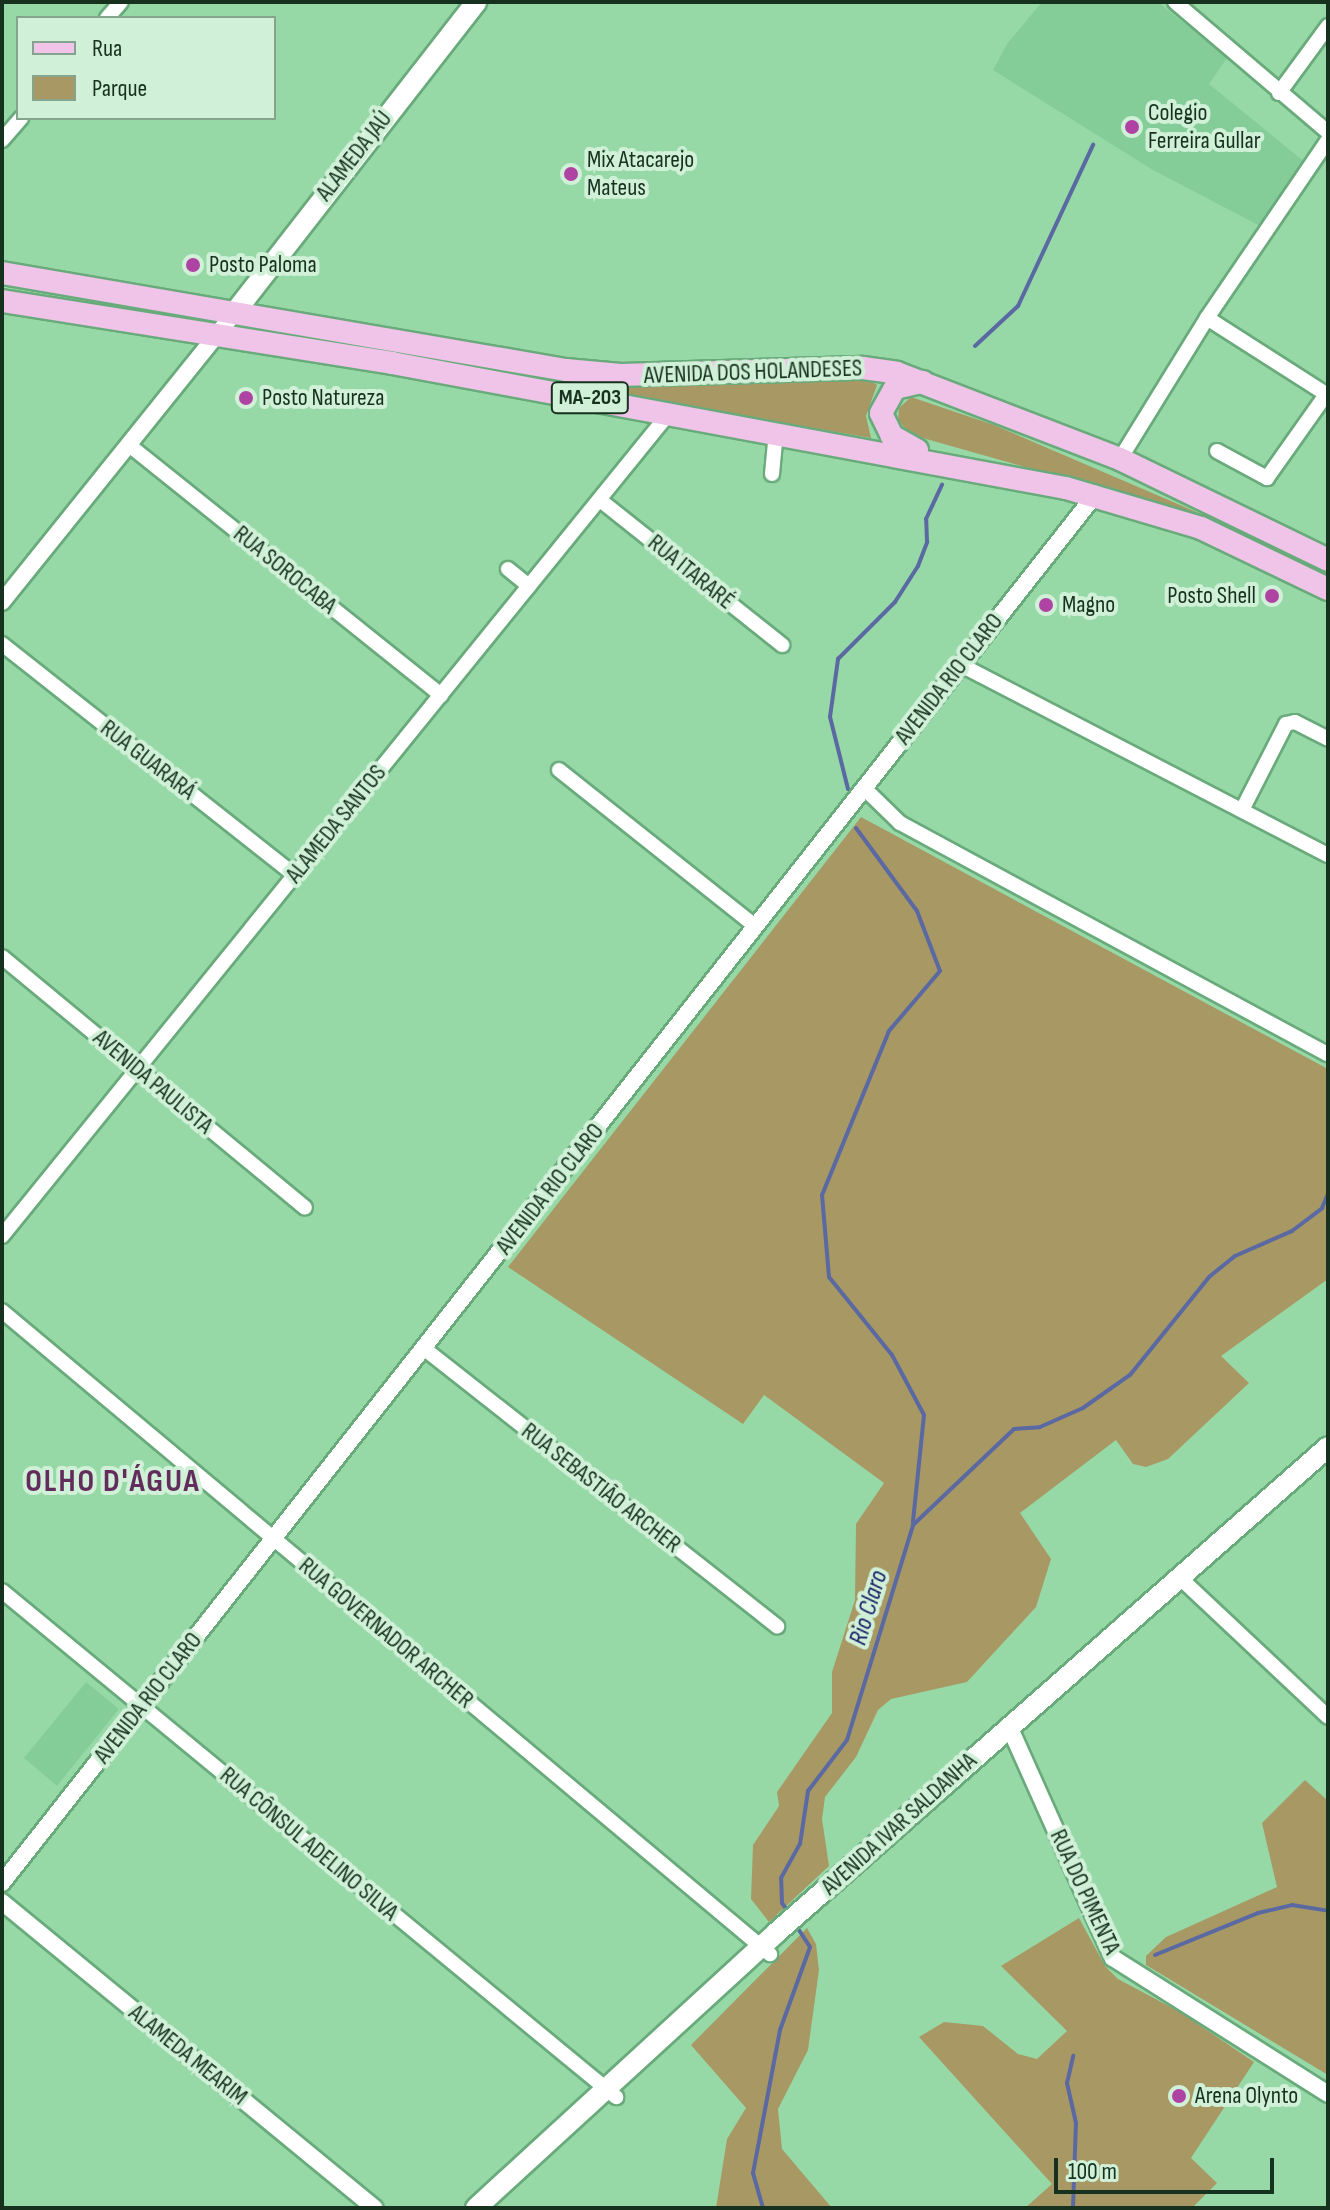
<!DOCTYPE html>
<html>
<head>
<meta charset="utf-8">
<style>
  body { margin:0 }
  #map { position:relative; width:1330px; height:2210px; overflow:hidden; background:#96d9a7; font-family:"Sofia Sans Condensed",sans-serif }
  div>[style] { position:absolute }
  .built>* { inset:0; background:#84cd99 }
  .green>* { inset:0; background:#a89864 }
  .stream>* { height:4px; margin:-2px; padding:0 2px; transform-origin:2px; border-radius:2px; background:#5a69a2 }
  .roads { filter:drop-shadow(2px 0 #69aa7b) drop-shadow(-2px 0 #69aa7b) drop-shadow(0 2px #69aa7b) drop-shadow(0 -2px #69aa7b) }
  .minor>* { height:14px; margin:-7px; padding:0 7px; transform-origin:7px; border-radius:7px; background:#fff }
  .tertiary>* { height:16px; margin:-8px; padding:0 8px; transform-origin:8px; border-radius:8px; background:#fff }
  .secondary>* { height:20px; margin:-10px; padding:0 10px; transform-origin:10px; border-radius:10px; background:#fff }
  .primary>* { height:22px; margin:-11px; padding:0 11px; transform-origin:11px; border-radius:11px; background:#f0c3e9 }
  .dots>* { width:22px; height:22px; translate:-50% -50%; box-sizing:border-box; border:4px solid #d0f0d7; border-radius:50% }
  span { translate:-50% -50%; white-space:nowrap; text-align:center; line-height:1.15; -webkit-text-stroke:8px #d0f0d7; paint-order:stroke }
  .shield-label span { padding:2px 6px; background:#d0f0d7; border:2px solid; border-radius:6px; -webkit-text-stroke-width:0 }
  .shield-label { font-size:22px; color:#16311e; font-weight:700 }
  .poi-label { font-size:24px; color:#16311e }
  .left { translate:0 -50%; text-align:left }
  .right { translate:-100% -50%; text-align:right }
  .street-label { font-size:24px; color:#16311e }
  .water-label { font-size:26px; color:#1c2369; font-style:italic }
  .district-label { font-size:32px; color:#622d5c; font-weight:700; letter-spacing:2px }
  .frame { position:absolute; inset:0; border:4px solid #16311e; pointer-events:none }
  .legend { position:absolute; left:16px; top:16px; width:260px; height:104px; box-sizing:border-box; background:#d0f0d7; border:2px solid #86a48d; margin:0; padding:10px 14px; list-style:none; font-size:24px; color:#16311e }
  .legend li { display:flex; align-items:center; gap:16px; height:40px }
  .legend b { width:40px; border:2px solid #86a48d }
  .scale { position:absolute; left:1054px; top:2158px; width:220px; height:36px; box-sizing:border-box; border:4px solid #16311e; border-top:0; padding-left:10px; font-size:24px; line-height:28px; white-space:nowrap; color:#16311e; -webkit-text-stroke:6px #d0f0d7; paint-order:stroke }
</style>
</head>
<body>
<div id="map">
  <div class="built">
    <i style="clip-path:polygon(1042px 2px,1158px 2px,1227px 58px,1209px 84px,1306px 163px,1262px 227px,1153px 170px,993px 70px,1007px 44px)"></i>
    <i style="clip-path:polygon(86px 1682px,119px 1709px,57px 1786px,24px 1758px)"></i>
  </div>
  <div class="green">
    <i style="clip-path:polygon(844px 379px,869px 379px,877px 385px,866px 416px,871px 438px,603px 391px,606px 385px)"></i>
    <i style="clip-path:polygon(911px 397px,994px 425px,1222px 523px,912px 435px,898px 421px,899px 408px)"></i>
    <i style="clip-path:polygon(861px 817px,1328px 1069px,1328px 1279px,1221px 1356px,1249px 1383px,1168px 1459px,1146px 1467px,1133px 1464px,1116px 1440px,1020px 1513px,1051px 1559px,1036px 1607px,967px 1682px,891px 1699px,878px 1710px,856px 1757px,825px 1797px,822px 1819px,829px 1866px,769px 1922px,751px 1899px,753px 1845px,779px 1806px,777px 1792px,832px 1713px,832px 1672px,855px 1600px,856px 1524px,884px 1483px,764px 1395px,743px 1424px,508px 1267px)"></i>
    <i style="clip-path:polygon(1305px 1780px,1328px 1801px,1328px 2075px,1146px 1965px,1146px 1956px,1166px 1937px,1277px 1887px,1262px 1823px)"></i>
    <i style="clip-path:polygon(1079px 1918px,1105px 1966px,1118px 1979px,1180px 2012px,1254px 2062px,1191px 2158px,1217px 2183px,1192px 2208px,1025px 2208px,1052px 2184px,919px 2037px,944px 2022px,983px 2026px,1018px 2054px,1037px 2059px,1067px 2031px,1001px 1966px)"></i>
    <i style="clip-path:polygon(807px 1928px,816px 1944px,819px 1970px,808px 2050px,778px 2109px,782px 2149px,832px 2208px,716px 2208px,727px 2139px,746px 2108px,691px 2045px)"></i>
  </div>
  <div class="stream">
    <i style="left:975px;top:346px;width:59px;rotate:-42.9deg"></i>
    <i style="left:1018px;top:306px;width:178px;rotate:-65deg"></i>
    <i style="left:848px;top:789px;width:74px;rotate:-104deg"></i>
    <i style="left:830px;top:717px;width:59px;rotate:-82.1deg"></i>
    <i style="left:838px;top:659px;width:81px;rotate:-45deg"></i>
    <i style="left:895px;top:602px;width:43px;rotate:-57.4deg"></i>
    <i style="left:918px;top:566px;width:26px;rotate:-69deg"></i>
    <i style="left:927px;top:542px;width:23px;rotate:-92deg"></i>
    <i style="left:926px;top:519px;width:38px;rotate:-65deg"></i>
    <i style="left:856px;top:828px;width:103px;rotate:53.7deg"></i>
    <i style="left:917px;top:911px;width:64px;rotate:69deg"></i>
    <i style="left:940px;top:971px;width:79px;rotate:130.4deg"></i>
    <i style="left:889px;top:1031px;width:177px;rotate:112.2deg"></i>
    <i style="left:822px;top:1195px;width:82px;rotate:85.1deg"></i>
    <i style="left:829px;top:1277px;width:100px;rotate:51.1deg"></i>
    <i style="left:892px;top:1355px;width:68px;rotate:61.9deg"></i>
    <i style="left:924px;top:1415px;width:108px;rotate:95.9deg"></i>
    <i style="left:789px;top:1913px;width:12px;rotate:-125deg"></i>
    <i style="left:782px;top:1903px;width:25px;rotate:-92deg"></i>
    <i style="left:781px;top:1878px;width:39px;rotate:-61deg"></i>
    <i style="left:800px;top:1844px;width:54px;rotate:-81.4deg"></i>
    <i style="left:808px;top:1791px;width:64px;rotate:-52.6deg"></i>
    <i style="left:847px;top:1740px;width:225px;rotate:-72.9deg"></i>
    <i style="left:913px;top:1525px;width:139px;rotate:-43.5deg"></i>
    <i style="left:1014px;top:1429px;width:26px;rotate:-4deg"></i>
    <i style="left:1040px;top:1427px;width:47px;rotate:-23.8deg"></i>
    <i style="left:1083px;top:1408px;width:57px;rotate:-35.1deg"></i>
    <i style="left:1130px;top:1375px;width:126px;rotate:-51.1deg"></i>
    <i style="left:1209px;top:1277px;width:33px;rotate:-39deg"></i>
    <i style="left:1235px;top:1256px;width:62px;rotate:-23.7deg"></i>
    <i style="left:1292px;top:1231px;width:38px;rotate:-37deg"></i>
    <i style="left:1322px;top:1208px;width:15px;rotate:-67deg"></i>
    <i style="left:1155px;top:1955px;width:111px;rotate:-22.2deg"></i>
    <i style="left:1258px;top:1913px;width:35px;rotate:-13deg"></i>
    <i style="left:1292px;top:1905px;width:36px;rotate:9deg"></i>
    <i style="left:763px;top:2208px;width:36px;rotate:-106deg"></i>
    <i style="left:753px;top:2173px;width:146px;rotate:-79.3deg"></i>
    <i style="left:780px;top:2030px;width:88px;rotate:-70.1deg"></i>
    <i style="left:810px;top:1947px;width:27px;rotate:-123deg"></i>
    <i style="left:1073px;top:2208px;width:85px;rotate:-88deg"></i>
    <i style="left:1076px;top:2123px;width:41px;rotate:-102.7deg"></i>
    <i style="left:1067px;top:2083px;width:28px;rotate:-77deg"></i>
  </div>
  <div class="roads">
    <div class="minor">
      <i style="left:1175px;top:2px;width:201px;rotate:40.4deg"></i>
      <i style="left:107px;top:18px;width:21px;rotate:-49deg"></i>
      <i style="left:1279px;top:93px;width:83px;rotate:-53.8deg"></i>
      <i style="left:2px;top:140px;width:29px;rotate:-49deg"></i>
      <i style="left:1207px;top:318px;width:141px;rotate:32.6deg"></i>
      <i style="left:129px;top:445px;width:400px;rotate:38.7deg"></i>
      <i style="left:1217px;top:451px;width:57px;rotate:28.4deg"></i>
      <i style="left:1267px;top:478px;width:105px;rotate:-54.7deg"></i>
      <i style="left:1120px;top:459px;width:166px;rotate:-58.3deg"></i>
      <i style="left:1207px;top:318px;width:215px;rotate:-55.8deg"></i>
      <i style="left:772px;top:474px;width:42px;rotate:-84.6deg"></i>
      <i style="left:600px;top:500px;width:233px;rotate:38.5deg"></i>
      <i style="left:508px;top:569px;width:27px;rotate:39deg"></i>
      <i style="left:2px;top:644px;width:373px;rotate:38.3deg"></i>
      <i style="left:961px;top:665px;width:413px;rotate:27.4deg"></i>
      <i style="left:559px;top:770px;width:249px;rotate:38.5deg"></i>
      <i style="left:864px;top:788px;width:50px;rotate:44.2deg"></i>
      <i style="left:900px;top:823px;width:486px;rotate:28.4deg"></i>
      <i style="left:1242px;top:810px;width:97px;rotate:-62.9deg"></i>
      <i style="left:1286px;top:724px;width:9px;rotate:-13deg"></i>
      <i style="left:1295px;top:722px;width:37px;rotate:27deg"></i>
      <i style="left:2px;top:957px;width:393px;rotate:39.6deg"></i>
      <i style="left:2px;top:1236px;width:1061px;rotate:-50.97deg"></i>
      <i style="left:2px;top:1311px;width:1002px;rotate:39.94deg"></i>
      <i style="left:426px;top:1350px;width:447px;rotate:38.2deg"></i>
      <i style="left:1179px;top:1577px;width:204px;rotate:43.2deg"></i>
      <i style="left:2px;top:1591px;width:796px;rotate:39.49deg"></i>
    </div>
    <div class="tertiary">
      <i style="left:2px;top:602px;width:372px;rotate:-51.2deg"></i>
      <i style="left:1009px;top:1726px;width:254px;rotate:65.9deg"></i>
      <i style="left:1113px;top:1958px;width:254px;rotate:32.3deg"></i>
      <i style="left:2px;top:1883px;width:1768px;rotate:-51.78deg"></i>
      <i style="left:2px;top:1902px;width:482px;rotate:39.4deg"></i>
    </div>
    <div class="secondary">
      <i style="left:235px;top:312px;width:393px;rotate:-52.1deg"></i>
      <i style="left:476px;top:2208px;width:407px;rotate:-42.5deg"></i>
      <i style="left:776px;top:1933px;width:735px;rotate:-41.36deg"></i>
    </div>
    <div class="primary">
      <i style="left:2px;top:273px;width:572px;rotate:9.76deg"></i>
      <i style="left:566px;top:370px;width:55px;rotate:5.2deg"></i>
      <i style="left:621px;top:375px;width:242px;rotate:-1.7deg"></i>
      <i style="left:863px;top:368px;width:34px;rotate:8deg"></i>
      <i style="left:897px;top:373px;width:239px;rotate:21.1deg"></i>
      <i style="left:1120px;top:459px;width:231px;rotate:25.9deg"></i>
      <i style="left:2px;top:301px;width:395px;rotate:9deg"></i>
      <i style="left:392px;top:363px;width:685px;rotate:10.51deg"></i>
      <i style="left:1066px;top:488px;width:141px;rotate:16.5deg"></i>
      <i style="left:1201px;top:528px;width:141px;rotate:25.7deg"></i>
      <i style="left:917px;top:450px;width:29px;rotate:-151deg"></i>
      <i style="left:892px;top:436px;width:25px;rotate:-116deg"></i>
      <i style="left:881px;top:413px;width:29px;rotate:-61deg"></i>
      <i style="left:895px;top:388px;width:28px;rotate:-13deg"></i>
    </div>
  </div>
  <div class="dots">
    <i style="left:1132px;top:127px;background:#af43a3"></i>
    <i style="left:571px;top:174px;background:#af43a3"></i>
    <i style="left:193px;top:265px;background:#af43a3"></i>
    <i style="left:246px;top:398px;background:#af43a3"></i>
    <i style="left:1272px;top:596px;background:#af43a3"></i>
    <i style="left:1046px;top:605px;background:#af43a3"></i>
    <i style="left:1179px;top:2096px;background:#af43a3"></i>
  </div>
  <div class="shield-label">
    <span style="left:590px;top:398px">MA-203</span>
  </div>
  <div class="poi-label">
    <span class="left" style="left:1148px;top:127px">Colegio<br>Ferreira Gullar</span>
    <span class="left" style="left:587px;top:174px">Mix Atacarejo<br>Mateus</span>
    <span class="left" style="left:209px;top:265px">Posto Paloma</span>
    <span class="left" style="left:262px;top:398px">Posto Natureza</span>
    <span class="right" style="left:1256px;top:596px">Posto Shell</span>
    <span class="left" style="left:1062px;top:605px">Magno</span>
    <span class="left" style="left:1195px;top:2096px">Arena Olynto</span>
  </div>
  <div class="street-label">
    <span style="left:354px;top:156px;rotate:-52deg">ALAMEDA JAÚ</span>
    <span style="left:753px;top:372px;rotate:-2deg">AVENIDA DOS HOLANDESES</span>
    <span style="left:285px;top:570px;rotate:39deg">RUA SOROCABA</span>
    <span style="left:691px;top:572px;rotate:39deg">RUA ITARARÉ</span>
    <span style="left:949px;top:679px;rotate:-52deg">AVENIDA RIO CLARO</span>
    <span style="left:148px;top:760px;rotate:38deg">RUA GUARARÁ</span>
    <span style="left:336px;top:824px;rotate:-51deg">ALAMEDA SANTOS</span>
    <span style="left:153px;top:1082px;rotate:40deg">AVENIDA PAULISTA</span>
    <span style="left:550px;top:1189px;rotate:-52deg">AVENIDA RIO CLARO</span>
    <span style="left:601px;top:1488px;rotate:38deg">RUA SEBASTIÃO ARCHER</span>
    <span style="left:386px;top:1633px;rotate:40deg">RUA GOVERNADOR ARCHER</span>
    <span style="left:148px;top:1698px;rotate:-52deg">AVENIDA RIO CLARO</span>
    <span style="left:899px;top:1824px;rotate:-42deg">AVENIDA IVAR SALDANHA</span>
    <span style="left:309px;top:1844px;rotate:40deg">RUA CÔNSUL ADELINO SILVA</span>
    <span style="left:1085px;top:1892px;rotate:65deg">RUA DO PIMENTA</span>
    <span style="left:188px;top:2055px;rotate:39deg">ALAMEDA MEARIM</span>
  </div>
  <div class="water-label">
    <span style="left:869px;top:1608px;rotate:-73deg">Rio Claro</span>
  </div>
  <div class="district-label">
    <span style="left:113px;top:1482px">OLHO D'ÁGUA</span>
  </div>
  <div class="frame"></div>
  <ul class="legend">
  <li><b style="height:10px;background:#f0c3e9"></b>Rua</li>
  <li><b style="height:22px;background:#a89864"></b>Parque</li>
  </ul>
  <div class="scale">100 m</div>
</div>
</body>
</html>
